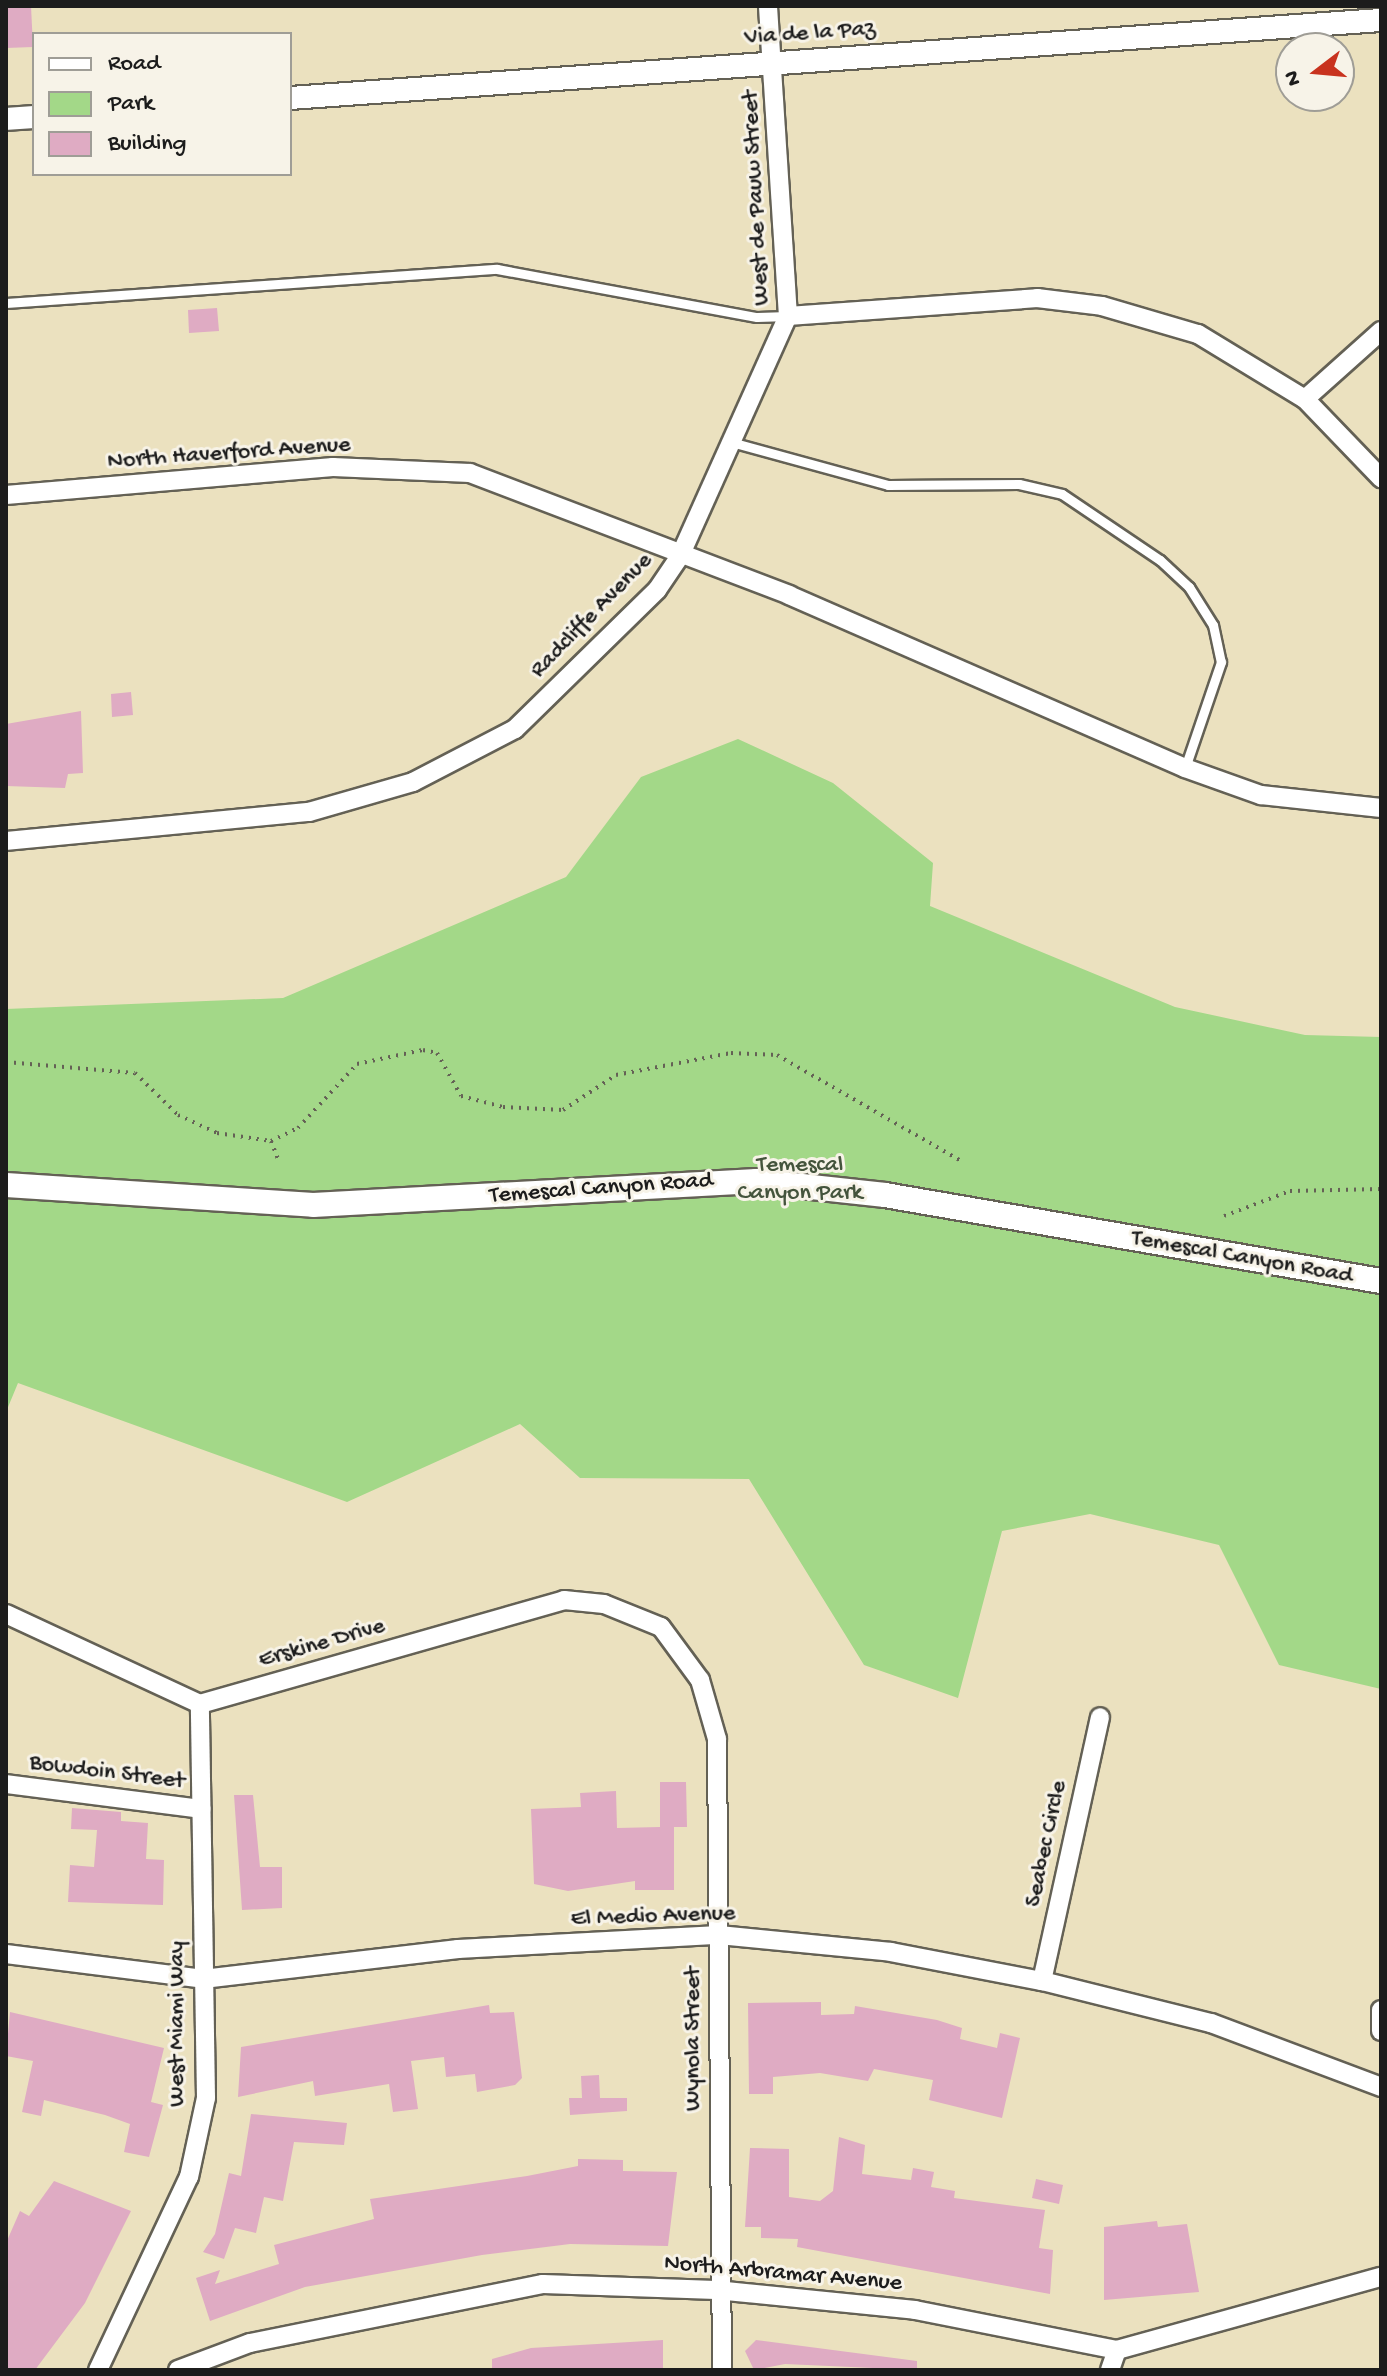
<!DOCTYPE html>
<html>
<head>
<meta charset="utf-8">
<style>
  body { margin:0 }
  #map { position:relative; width:1387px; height:2376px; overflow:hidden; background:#ebe1bf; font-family:"Gochi Hand",sans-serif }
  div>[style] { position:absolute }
  .green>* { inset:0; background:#a3d888 }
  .building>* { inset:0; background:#dfabc3 }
  .path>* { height:4px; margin-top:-2px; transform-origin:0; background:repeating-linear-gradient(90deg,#646155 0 2px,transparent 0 8px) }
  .roads { filter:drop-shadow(2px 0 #646155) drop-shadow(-2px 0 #646155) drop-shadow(0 2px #646155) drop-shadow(0 -2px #646155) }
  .service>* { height:9px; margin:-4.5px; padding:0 4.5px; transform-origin:4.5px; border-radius:4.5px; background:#fff }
  .minor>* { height:18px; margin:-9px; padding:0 9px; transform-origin:9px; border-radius:9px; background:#fff }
  .tertiary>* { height:22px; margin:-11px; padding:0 11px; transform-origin:11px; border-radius:11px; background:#fff }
  .secondary>* { height:24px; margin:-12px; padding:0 12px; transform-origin:12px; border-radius:12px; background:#fff }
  span { translate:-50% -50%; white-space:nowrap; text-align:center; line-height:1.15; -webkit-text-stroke:6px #f7f3e8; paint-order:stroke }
  .street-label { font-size:24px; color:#1c1c1c }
  .park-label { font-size:24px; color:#44543c }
  .frame { position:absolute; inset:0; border:8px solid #1c1c1c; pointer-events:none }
  .legend { position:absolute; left:32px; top:32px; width:260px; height:144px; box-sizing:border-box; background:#f7f3e8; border:2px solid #9f9d96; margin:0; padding:10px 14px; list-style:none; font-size:24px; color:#1c1c1c }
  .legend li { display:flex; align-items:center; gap:16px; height:40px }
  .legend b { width:40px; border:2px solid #9f9d96 }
  .north { position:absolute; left:1275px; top:32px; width:80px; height:80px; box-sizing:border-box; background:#f7f3e8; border:2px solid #9f9d96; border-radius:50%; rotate:254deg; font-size:22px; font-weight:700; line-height:32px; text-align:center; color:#1c1c1c }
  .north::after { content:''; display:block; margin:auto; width:28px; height:36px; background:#c8321e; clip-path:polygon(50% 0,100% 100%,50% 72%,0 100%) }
</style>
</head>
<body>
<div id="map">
  <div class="green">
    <i style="clip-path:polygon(738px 739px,833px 783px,933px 863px,930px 906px,1175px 1007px,1305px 1035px,1381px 1037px,1381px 1689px,1279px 1665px,1219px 1545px,1090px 1514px,1002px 1531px,958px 1698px,864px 1665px,749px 1479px,580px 1478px,520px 1424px,347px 1502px,18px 1383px,6px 1412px,6px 1009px,283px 998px,566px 877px,641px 777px)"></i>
  </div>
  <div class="building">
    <i style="clip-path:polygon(6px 6px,31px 6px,33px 47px,6px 48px)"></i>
    <i style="clip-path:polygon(217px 308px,219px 331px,189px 333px,188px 310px)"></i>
    <i style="clip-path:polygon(131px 692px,133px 715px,112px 717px,111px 694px)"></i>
    <i style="clip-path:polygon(81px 711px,83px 773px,68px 774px,65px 788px,6px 786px,6px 724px)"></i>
    <i style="clip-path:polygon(660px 1782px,686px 1782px,687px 1827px,674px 1827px,674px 1890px,635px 1890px,635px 1881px,568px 1891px,534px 1884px,531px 1809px,581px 1807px,580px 1793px,616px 1791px,617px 1828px,660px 1827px)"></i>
    <i style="clip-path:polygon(234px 1795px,253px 1795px,260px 1867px,282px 1867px,282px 1908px,242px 1910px)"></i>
    <i style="clip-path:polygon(72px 1808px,121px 1812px,121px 1821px,148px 1823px,146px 1859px,164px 1860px,163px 1905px,68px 1902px,70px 1865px,94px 1867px,97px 1830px,71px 1829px)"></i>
    <i style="clip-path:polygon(821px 2002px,821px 2015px,854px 2014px,855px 2006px,937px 2020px,962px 2028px,960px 2039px,997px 2048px,1000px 2033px,1020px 2038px,1002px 2118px,929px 2100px,933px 2080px,874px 2069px,868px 2081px,820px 2073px,773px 2077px,773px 2094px,749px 2094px,748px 2003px)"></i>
    <i style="clip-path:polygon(489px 2005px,490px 2013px,514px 2012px,522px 2078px,515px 2085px,477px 2092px,475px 2074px,446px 2077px,444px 2057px,411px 2061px,418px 2109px,393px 2112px,389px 2084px,315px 2096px,313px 2081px,238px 2097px,241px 2047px)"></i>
    <i style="clip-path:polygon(10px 2012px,164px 2048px,151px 2102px,163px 2105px,149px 2157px,124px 2152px,130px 2124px,105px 2115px,44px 2100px,41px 2116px,22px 2112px,33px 2061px,6px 2056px)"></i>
    <i style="clip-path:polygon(599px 2075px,600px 2098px,627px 2098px,627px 2111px,570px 2115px,569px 2098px,582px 2098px,581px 2076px)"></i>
    <i style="clip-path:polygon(251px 2114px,347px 2123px,344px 2145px,294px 2142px,283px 2201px,264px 2197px,256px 2233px,235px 2228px,224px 2259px,203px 2252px,215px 2234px,229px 2173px,241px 2176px)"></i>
    <i style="clip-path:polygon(839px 2137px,865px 2145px,862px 2174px,911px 2180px,913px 2168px,934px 2172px,931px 2187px,955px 2191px,954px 2198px,1045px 2210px,1039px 2248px,1053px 2250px,1050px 2294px,797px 2247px,798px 2239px,761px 2238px,761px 2227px,745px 2227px,750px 2148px,789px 2149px,789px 2197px,820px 2201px,833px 2191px)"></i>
    <i style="clip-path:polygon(578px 2159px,623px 2160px,623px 2171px,677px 2172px,668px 2246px,570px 2244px,482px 2255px,305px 2287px,210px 2321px,196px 2278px,220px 2270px,215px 2284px,279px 2264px,274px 2245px,374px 2219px,370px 2199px,527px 2176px,578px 2166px)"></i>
    <i style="clip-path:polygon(1036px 2179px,1063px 2185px,1059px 2204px,1032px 2198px)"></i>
    <i style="clip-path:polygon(54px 2181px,131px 2211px,85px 2303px,35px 2370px,6px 2370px,6px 2243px,20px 2211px,29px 2216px)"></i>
    <i style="clip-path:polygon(1157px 2221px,1158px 2227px,1187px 2224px,1199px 2292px,1104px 2300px,1104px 2227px)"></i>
    <i style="clip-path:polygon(663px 2340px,663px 2370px,492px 2370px,492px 2359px,531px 2348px)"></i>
    <i style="clip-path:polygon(756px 2340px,917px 2361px,917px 2370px,785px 2364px,754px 2370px,745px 2351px)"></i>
  </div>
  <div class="path">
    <i style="left:6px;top:1062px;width:129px;rotate:4.9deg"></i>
    <i style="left:135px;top:1073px;width:60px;rotate:44.3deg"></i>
    <i style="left:178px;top:1115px;width:43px;rotate:24.8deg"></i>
    <i style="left:217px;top:1133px;width:55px;rotate:8.4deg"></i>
    <i style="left:271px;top:1141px;width:30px;rotate:-26deg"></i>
    <i style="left:298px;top:1128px;width:87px;rotate:-47.3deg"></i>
    <i style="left:357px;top:1064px;width:67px;rotate:-12deg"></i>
    <i style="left:423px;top:1050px;width:14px;rotate:12deg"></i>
    <i style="left:437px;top:1053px;width:49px;rotate:60.8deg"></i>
    <i style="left:461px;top:1096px;width:43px;rotate:14.7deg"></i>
    <i style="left:503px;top:1107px;width:60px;rotate:2.9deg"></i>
    <i style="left:563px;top:1110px;width:64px;rotate:-33.4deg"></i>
    <i style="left:616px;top:1075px;width:117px;rotate:-10.8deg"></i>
    <i style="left:731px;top:1053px;width:46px;rotate:2.5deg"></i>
    <i style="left:777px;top:1055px;width:215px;rotate:29.9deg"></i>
    <i style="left:271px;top:1141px;width:22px;rotate:69deg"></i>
    <i style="left:1224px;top:1216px;width:71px;rotate:-20.7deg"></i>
    <i style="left:1290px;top:1191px;width:91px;rotate:-1.3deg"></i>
  </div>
  <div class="roads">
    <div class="service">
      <i style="left:6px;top:303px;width:492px;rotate:-4deg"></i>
      <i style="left:497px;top:269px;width:264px;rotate:10.5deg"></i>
      <i style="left:757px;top:317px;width:31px;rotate:-2deg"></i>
      <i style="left:731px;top:442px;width:163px;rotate:15.3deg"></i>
      <i style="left:888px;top:485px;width:131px;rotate:-0.4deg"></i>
      <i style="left:1019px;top:484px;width:44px;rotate:13.1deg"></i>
      <i style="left:1062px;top:494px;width:118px;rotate:34deg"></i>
      <i style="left:1160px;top:560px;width:40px;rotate:43deg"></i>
      <i style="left:1189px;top:587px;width:45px;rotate:57.7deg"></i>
      <i style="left:1213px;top:625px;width:38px;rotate:78deg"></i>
      <i style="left:1221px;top:662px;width:112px;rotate:108.8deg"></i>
    </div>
    <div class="minor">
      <i style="left:788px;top:316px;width:250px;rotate:-4.1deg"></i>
      <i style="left:1037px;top:298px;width:65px;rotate:7deg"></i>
      <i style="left:1102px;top:306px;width:100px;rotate:16.3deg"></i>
      <i style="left:1198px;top:334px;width:125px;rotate:31.3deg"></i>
      <i style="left:1305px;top:399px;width:110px;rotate:46.1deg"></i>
      <i style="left:1305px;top:399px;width:102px;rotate:-41.8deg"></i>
      <i style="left:6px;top:495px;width:328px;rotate:-4.9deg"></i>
      <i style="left:333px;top:467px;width:137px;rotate:2.5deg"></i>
      <i style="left:470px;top:473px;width:342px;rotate:20.9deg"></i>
      <i style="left:789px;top:595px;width:432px;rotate:23.6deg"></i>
      <i style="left:1185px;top:768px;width:81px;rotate:19.6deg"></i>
      <i style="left:1261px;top:795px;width:121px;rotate:6.2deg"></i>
      <i style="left:6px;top:841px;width:304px;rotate:-5.5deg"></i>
      <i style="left:309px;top:812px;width:108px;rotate:-16.1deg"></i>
      <i style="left:413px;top:782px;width:115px;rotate:-27.5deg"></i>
      <i style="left:515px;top:729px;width:199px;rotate:-44.4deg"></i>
      <i style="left:657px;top:590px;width:41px;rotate:-55.9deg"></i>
      <i style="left:680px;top:556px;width:263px;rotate:-65.8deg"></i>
      <i style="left:788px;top:316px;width:311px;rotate:-93.7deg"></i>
      <i style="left:6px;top:1614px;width:214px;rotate:24.9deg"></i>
      <i style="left:200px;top:1704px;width:379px;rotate:-15.9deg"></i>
      <i style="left:564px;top:1600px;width:40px;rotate:5.7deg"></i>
      <i style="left:604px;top:1604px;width:61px;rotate:22deg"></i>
      <i style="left:661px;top:1627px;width:66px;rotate:53.7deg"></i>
      <i style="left:700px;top:1680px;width:61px;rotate:73.9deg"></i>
      <i style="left:717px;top:1739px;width:631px;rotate:89.55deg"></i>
      <i style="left:6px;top:1784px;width:197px;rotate:7.3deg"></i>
      <i style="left:6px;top:1954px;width:199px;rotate:7.2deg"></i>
      <i style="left:203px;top:1979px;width:257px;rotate:-6.7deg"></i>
      <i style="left:458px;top:1949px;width:261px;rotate:-3.1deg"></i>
      <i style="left:719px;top:1935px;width:173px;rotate:5.6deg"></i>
      <i style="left:891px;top:1952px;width:154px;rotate:10.9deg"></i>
      <i style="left:1042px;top:1981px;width:174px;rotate:14deg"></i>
      <i style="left:1211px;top:2023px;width:182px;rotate:20.6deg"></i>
      <i style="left:1042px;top:1981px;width:270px;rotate:-77.6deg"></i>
      <i style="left:1381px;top:2010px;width:21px;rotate:90deg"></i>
      <i style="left:98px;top:2370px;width:213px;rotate:-64.8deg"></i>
      <i style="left:189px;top:2177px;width:81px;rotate:-77.9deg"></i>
      <i style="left:206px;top:2098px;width:394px;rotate:-90.9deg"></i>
      <i style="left:178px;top:2370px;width:77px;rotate:-20.6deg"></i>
      <i style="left:250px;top:2343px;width:299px;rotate:-11.4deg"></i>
      <i style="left:543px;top:2284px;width:173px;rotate:2deg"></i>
      <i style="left:716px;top:2290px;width:200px;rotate:5.7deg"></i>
      <i style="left:915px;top:2310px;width:206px;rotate:11.2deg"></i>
      <i style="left:1117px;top:2350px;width:274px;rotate:-15.5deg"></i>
      <i style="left:1110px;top:2370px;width:21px;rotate:-71deg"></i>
    </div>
    <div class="tertiary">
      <i style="left:290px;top:98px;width:1094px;rotate:-4.09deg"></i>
      <i style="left:6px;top:119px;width:28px;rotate:-4deg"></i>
    </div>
    <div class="secondary">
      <i style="left:6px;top:1185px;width:308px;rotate:3.7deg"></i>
      <i style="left:313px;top:1205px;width:444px;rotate:-3.1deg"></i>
      <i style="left:756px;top:1181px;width:130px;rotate:6.2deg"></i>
      <i style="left:885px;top:1195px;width:503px;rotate:9.84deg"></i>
    </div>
  </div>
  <div class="street-label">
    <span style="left:810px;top:34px;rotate:-4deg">Via de la Paz</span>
    <span style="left:757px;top:198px;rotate:-93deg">West de Pauw Street</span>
    <span style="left:229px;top:454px;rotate:-4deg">North Haverford Avenue</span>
    <span style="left:592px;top:616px;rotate:-46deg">Radcliffe Avenue</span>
    <span style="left:601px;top:1189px;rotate:-4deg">Temescal Canyon Road</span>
    <span style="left:1242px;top:1258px;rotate:10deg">Temescal Canyon Road</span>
    <span style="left:322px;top:1644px;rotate:-16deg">Erskine Drive</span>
    <span style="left:107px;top:1773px;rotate:7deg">Bowdoin Street</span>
    <span style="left:1047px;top:1844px;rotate:-78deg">Seabec Circle</span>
    <span style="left:653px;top:1917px;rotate:-2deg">El Medio Avenue</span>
    <span style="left:178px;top:2024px;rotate:-90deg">West Miami Way</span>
    <span style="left:694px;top:2039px;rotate:-90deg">Wynola Street</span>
    <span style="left:783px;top:2274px;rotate:5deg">North Arbramar Avenue</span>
  </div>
  <div class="park-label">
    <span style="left:800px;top:1180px">Temescal<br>Canyon Park</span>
  </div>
  <div class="frame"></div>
  <ul class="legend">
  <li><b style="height:10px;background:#fff"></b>Road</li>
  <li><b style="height:22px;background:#a3d888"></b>Park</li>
  <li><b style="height:22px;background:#dfabc3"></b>Building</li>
  </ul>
  <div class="north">N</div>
</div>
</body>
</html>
